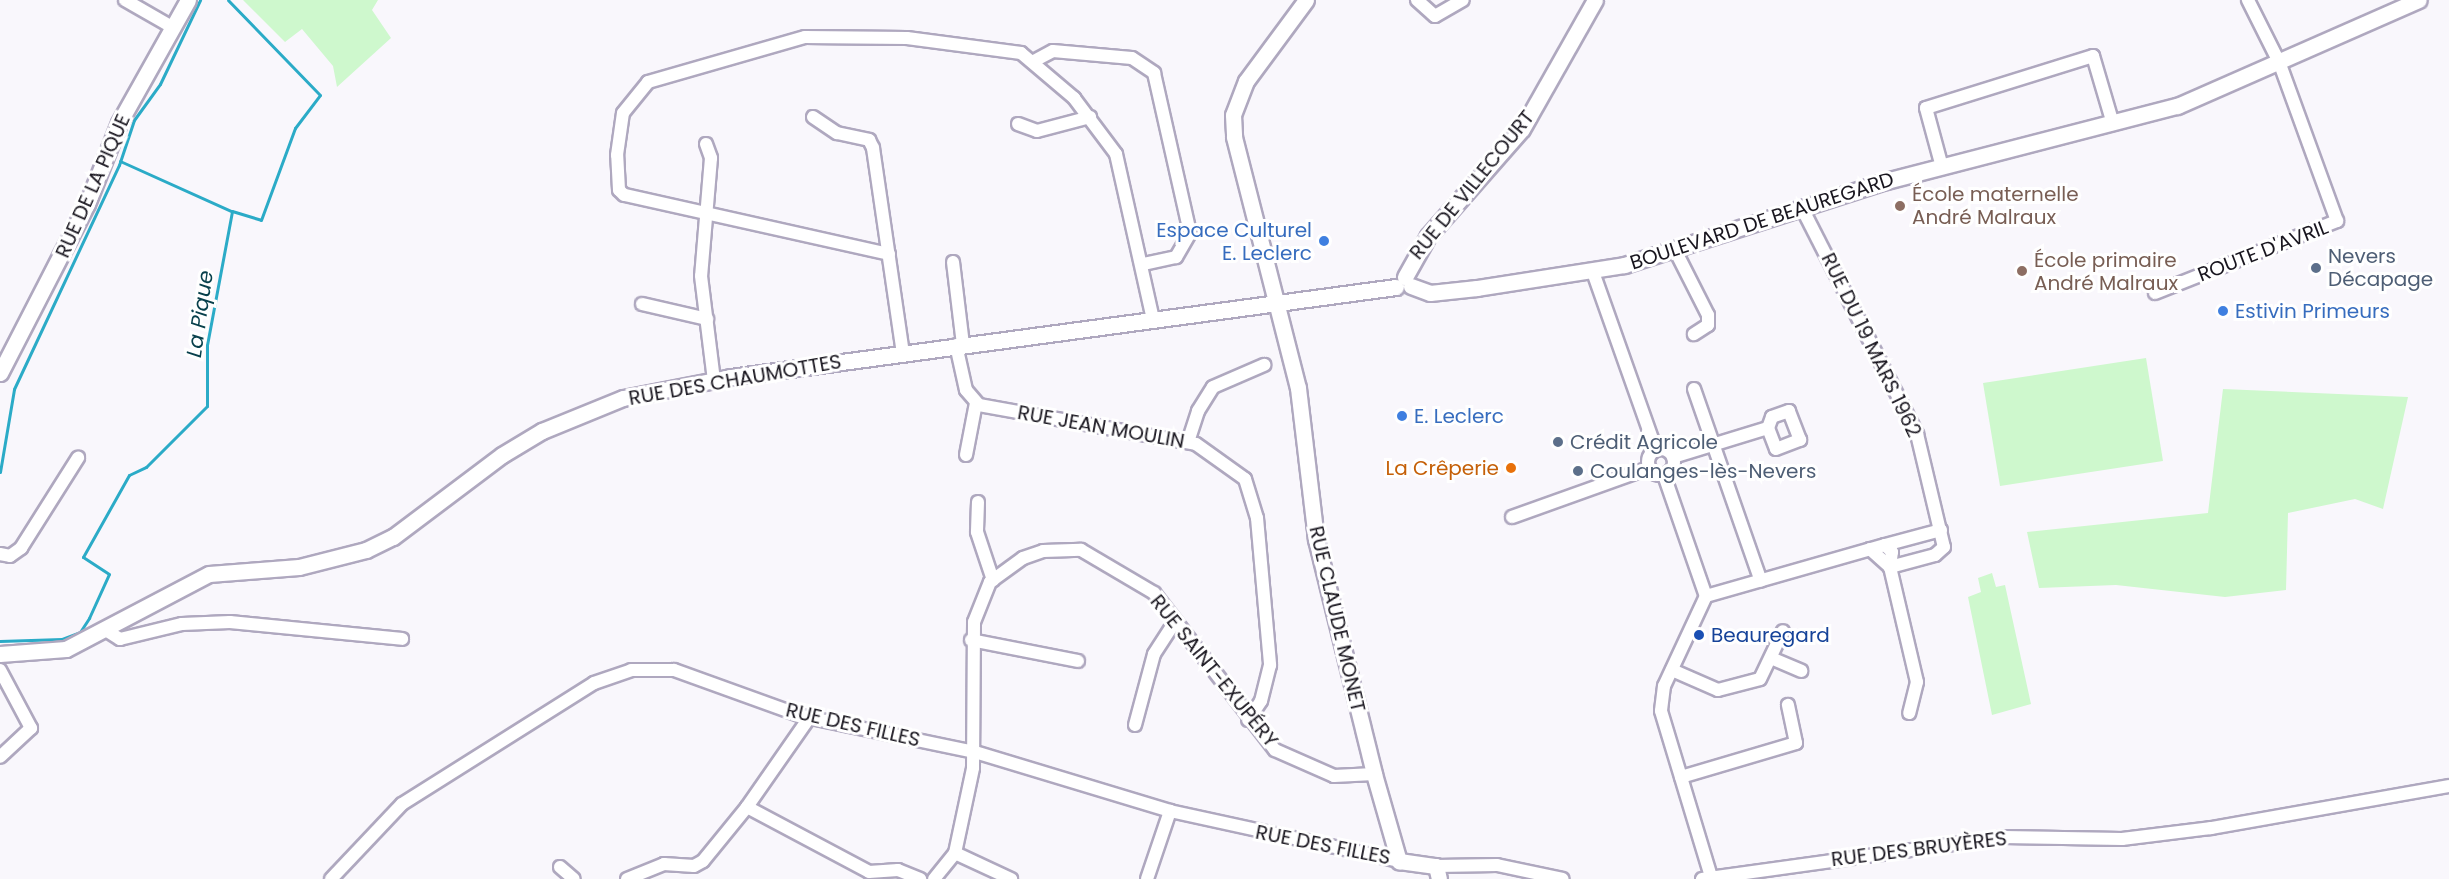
<!DOCTYPE html>
<html>
<head>
<meta charset="utf-8">
<style>
  body { margin:0 }
  #map { position:relative; width:2449px; height:879px; overflow:hidden; background:#f9f7fc; font-family:Poppins,sans-serif }
  div>[style] { position:absolute }
  .green>* { inset:0; background:#cef8cd }
  .stream>* { height:3px; margin:-1.5px; padding:0 1.5px; transform-origin:1.5px; border-radius:1.5px; background:#2babc7 }
  .roads { filter:drop-shadow(2px 0 #afa8bf) drop-shadow(-2px 0 #afa8bf) drop-shadow(0 2px #afa8bf) drop-shadow(0 -2px #afa8bf) }
  .minor>* { height:12px; margin:-6px; padding:0 6px; transform-origin:6px; border-radius:6px; background:#fff }
  .minor>.ring { margin:-6px; padding:0; box-sizing:content-box; background:none; border:12px solid #fff; border-radius:50% }
  .tertiary>* { height:15px; margin:-7.5px; padding:0 7.5px; transform-origin:7.5px; border-radius:7.5px; background:#fff }
  .dots>* { width:16px; height:16px; translate:-50% -50%; box-sizing:border-box; border:3px solid #fff; border-radius:50% }
  span { translate:-50% -50%; white-space:nowrap; text-align:center; line-height:1.15; -webkit-text-stroke:6px #fff; paint-order:stroke }
  .street-label { font-size:20px; color:#18151e }
  .education-label { font-size:20px; color:#785e54 }
  .left { translate:0 -50%; text-align:left }
  .shop-label { font-size:20px; color:#366cbe }
  .right { translate:-100% -50%; text-align:right }
  .service-label { font-size:20px; color:#4e5e75 }
  .food-label { font-size:20px; color:#c56008 }
  .transit-label { font-size:20px; color:#164399 }
  .water-label { font-size:21px; color:#08404c; font-style:italic }
</style>
</head>
<body>
<div id="map">
  <div class="green">
    <i style="clip-path:polygon(243px 0,378px 0,372px 10px,391px 38px,337px 87px,333px 66px,302px 29px,285px 42px)"></i>
    <i style="clip-path:polygon(2146px 358px,2163px 461px,2000px 486px,1983px 383px)"></i>
    <i style="clip-path:polygon(2223px 389px,2408px 397px,2383px 509px,2355px 499px,2288px 513px,2286px 590px,2225px 597px,2116px 585px,2039px 588px,2027px 532px,2208px 513px)"></i>
    <i style="clip-path:polygon(1992px 573px,1996px 587px,2005px 585px,2031px 704px,1992px 715px,1968px 597px,1981px 592px,1978px 578px)"></i>
  </div>
  <div class="stream">
    <i style="left:120px;top:161px;width:122px;rotate:24.2deg"></i>
    <i style="left:0;top:472px;width:84px;rotate:-80.4deg"></i>
    <i style="left:14px;top:389px;width:247px;rotate:-64.9deg"></i>
    <i style="left:119px;top:165px;width:47px;rotate:-71.6deg"></i>
    <i style="left:134px;top:120px;width:44px;rotate:-54.2deg"></i>
    <i style="left:160px;top:84px;width:93px;rotate:-64.5deg"></i>
    <i style="left:0;top:641px;width:62px;rotate:-1.8deg"></i>
    <i style="left:62px;top:639px;width:19px;rotate:-21deg"></i>
    <i style="left:80px;top:632px;width:17px;rotate:-57deg"></i>
    <i style="left:89px;top:618px;width:48px;rotate:-65.6deg"></i>
    <i style="left:109px;top:574px;width:31px;rotate:-147deg"></i>
    <i style="left:83px;top:557px;width:94px;rotate:-60.7deg"></i>
    <i style="left:129px;top:475px;width:19px;rotate:-25deg"></i>
    <i style="left:146px;top:467px;width:86px;rotate:-45deg"></i>
    <i style="left:207px;top:406px;width:61px;rotate:-90deg"></i>
    <i style="left:207px;top:345px;width:136px;rotate:-79.4deg"></i>
    <i style="left:232px;top:211px;width:30px;rotate:17deg"></i>
    <i style="left:261px;top:220px;width:98px;rotate:-69.7deg"></i>
    <i style="left:295px;top:128px;width:41px;rotate:-52.9deg"></i>
    <i style="left:320px;top:95px;width:132px;rotate:-134.1deg"></i>
  </div>
  <div class="roads">
    <div class="minor">
      <i style="left:125px;top:0;width:54px;rotate:29.9deg"></i>
      <i style="left:1417px;top:0;width:24px;rotate:42deg"></i>
      <i style="left:1435px;top:16px;width:32px;rotate:-30deg"></i>
      <i style="left:1034px;top:61px;width:21px;rotate:-28deg"></i>
      <i style="left:1053px;top:51px;width:79px;rotate:5.1deg"></i>
      <i style="left:1132px;top:58px;width:27px;rotate:34deg"></i>
      <i style="left:1154px;top:73px;width:164px;rotate:77.3deg"></i>
      <i style="left:1190px;top:233px;width:28px;rotate:120deg"></i>
      <i style="left:1176px;top:257px;width:35px;rotate:168deg"></i>
      <i style="left:813px;top:117px;width:29px;rotate:34deg"></i>
      <i style="left:837px;top:133px;width:33px;rotate:12deg"></i>
      <i style="left:869px;top:140px;width:9px;rotate:63deg"></i>
      <i style="left:873px;top:148px;width:207px;rotate:81.7deg"></i>
      <i style="left:1018px;top:124px;width:20px;rotate:20deg"></i>
      <i style="left:1037px;top:131px;width:55px;rotate:-14.8deg"></i>
      <i style="left:706px;top:144px;width:15px;rotate:70deg"></i>
      <i style="left:711px;top:158px;width:118px;rotate:94.8deg"></i>
      <i style="left:701px;top:276px;width:105px;rotate:82.9deg"></i>
      <i style="left:1942px;top:167px;width:61px;rotate:-105.2deg"></i>
      <i style="left:1926px;top:108px;width:175px;rotate:-17.3deg"></i>
      <i style="left:2093px;top:56px;width:71px;rotate:73.6deg"></i>
      <i style="left:1802px;top:208px;width:254px;rotate:63deg"></i>
      <i style="left:1917px;top:434px;width:116px;rotate:76.6deg"></i>
      <i style="left:1944px;top:547px;width:12px;rotate:138deg"></i>
      <i style="left:1935px;top:555px;width:47px;rotate:165.1deg"></i>
      <i style="left:1890px;top:567px;width:27px;rotate:-138deg"></i>
      <i style="left:1675px;top:250px;width:73px;rotate:63.1deg"></i>
      <i style="left:1708px;top:315px;width:10px;rotate:90deg"></i>
      <i style="left:1708px;top:325px;width:17px;rotate:147deg"></i>
      <i style="left:889px;top:254px;width:271px;rotate:-167.4deg"></i>
      <i style="left:624px;top:195px;width:7px;rotate:-135deg"></i>
      <i style="left:619px;top:190px;width:35px;rotate:-93deg"></i>
      <i style="left:617px;top:155px;width:42px;rotate:-81.9deg"></i>
      <i style="left:623px;top:113px;width:40px;rotate:-51deg"></i>
      <i style="left:648px;top:82px;width:163px;rotate:-16deg"></i>
      <i style="left:805px;top:37px;width:102px;rotate:0.6deg"></i>
      <i style="left:907px;top:38px;width:115px;rotate:7.5deg"></i>
      <i style="left:1021px;top:53px;width:70px;rotate:40.3deg"></i>
      <i style="left:1074px;top:98px;width:70px;rotate:53.1deg"></i>
      <i style="left:1116px;top:154px;width:169px;rotate:77.4deg"></i>
      <i style="left:953px;top:262px;width:84px;rotate:83.1deg"></i>
      <i style="left:1593px;top:272px;width:189px;rotate:70.5deg"></i>
      <i style="left:2155px;top:293px;width:196px;rotate:-21.6deg"></i>
      <i style="left:2337px;top:221px;width:167px;rotate:-110deg"></i>
      <i style="left:2280px;top:64px;width:72px;rotate:-116.6deg"></i>
      <i style="left:642px;top:304px;width:67px;rotate:13deg"></i>
      <i style="left:956px;top:345px;width:46px;rotate:77.5deg"></i>
      <i style="left:966px;top:390px;width:20px;rotate:49deg"></i>
      <i style="left:979px;top:405px;width:220px;rotate:10.2deg"></i>
      <i style="left:1196px;top:444px;width:60px;rotate:35.5deg"></i>
      <i style="left:1245px;top:479px;width:41px;rotate:72.9deg"></i>
      <i style="left:1257px;top:518px;width:148px;rotate:84.9deg"></i>
      <i style="left:1270px;top:665px;width:37px;rotate:104deg"></i>
      <i style="left:1261px;top:701px;width:23px;rotate:124deg"></i>
      <i style="left:1694px;top:389px;width:203px;rotate:70.8deg"></i>
      <i style="left:1188px;top:442px;width:33px;rotate:-72deg"></i>
      <i style="left:1198px;top:411px;width:28px;rotate:-58deg"></i>
      <i style="left:1213px;top:387px;width:56px;rotate:-23.3deg"></i>
      <i class="ring" style="left:1648px;top:449px;width:14px;height:14px"></i>
      <i style="left:966px;top:455px;width:53px;rotate:-79.1deg"></i>
      <i style="left:1673px;top:457px;width:99px;rotate:-17deg"></i>
      <i style="left:1768px;top:428px;width:22px;rotate:69deg"></i>
      <i style="left:1776px;top:449px;width:26px;rotate:-21deg"></i>
      <i style="left:1800px;top:440px;width:31px;rotate:-111deg"></i>
      <i style="left:1789px;top:411px;width:18px;rotate:161deg"></i>
      <i style="left:1772px;top:417px;width:12px;rotate:110deg"></i>
      <i style="left:1664px;top:475px;width:128px;rotate:70.9deg"></i>
      <i style="left:1706px;top:596px;width:99px;rotate:115deg"></i>
      <i style="left:1664px;top:686px;width:25px;rotate:97deg"></i>
      <i style="left:1661px;top:711px;width:173px;rotate:73.2deg"></i>
      <i style="left:978px;top:502px;width:30px;rotate:92deg"></i>
      <i style="left:977px;top:532px;width:51px;rotate:71.6deg"></i>
      <i style="left:1512px;top:517px;width:145px;rotate:-19.7deg"></i>
      <i style="left:1885px;top:545px;width:58px;rotate:-15deg"></i>
      <i style="left:0;top:554px;width:10px;rotate:11deg"></i>
      <i style="left:10px;top:556px;width:14px;rotate:-36deg"></i>
      <i style="left:21px;top:548px;width:107px;rotate:-57.7deg"></i>
      <i style="left:1706px;top:596px;width:186px;rotate:-15.9deg"></i>
      <i style="left:1885px;top:545px;width:10px;rotate:45deg"></i>
      <i style="left:1892px;top:552px;width:15px;rotate:98deg"></i>
      <i style="left:1890px;top:567px;width:118px;rotate:76.8deg"></i>
      <i style="left:1917px;top:682px;width:32px;rotate:104deg"></i>
      <i style="left:104px;top:629px;width:19px;rotate:32deg"></i>
      <i style="left:120px;top:639px;width:64px;rotate:-13.6deg"></i>
      <i style="left:182px;top:624px;width:48px;rotate:-2.4deg"></i>
      <i style="left:230px;top:622px;width:173px;rotate:5.6deg"></i>
      <i style="left:971px;top:640px;width:109px;rotate:11.1deg"></i>
      <i style="left:1771px;top:658px;width:33px;rotate:23deg"></i>
      <i style="left:0;top:670px;width:66px;rotate:61.9deg"></i>
      <i style="left:31px;top:728px;width:42px;rotate:136.9deg"></i>
      <i style="left:1672px;top:670px;width:50px;rotate:23.5deg"></i>
      <i style="left:1718px;top:690px;width:43px;rotate:-14.7deg"></i>
      <i style="left:1760px;top:679px;width:53px;rotate:-64.4deg"></i>
      <i style="left:809px;top:718px;width:108px;rotate:124.9deg"></i>
      <i style="left:747px;top:807px;width:138px;rotate:28deg"></i>
      <i style="left:869px;top:872px;width:29px;rotate:-4deg"></i>
      <i style="left:898px;top:870px;width:24px;rotate:22deg"></i>
      <i style="left:1135px;top:725px;width:73px;rotate:-75deg"></i>
      <i style="left:1154px;top:654px;width:38px;rotate:-57deg"></i>
      <i style="left:1681px;top:777px;width:120px;rotate:-16.5deg"></i>
      <i style="left:1796px;top:743px;width:39px;rotate:-102deg"></i>
      <i style="left:955px;top:853px;width:62px;rotate:24.9deg"></i>
      <i style="left:1436px;top:866px;width:61px;rotate:-0.9deg"></i>
      <i style="left:1497px;top:865px;width:67px;rotate:12deg"></i>
      <i style="left:560px;top:867px;width:18px;rotate:41deg"></i>
      <i style="left:331px;top:879px;width:103px;rotate:-46.6deg"></i>
      <i style="left:402px;top:804px;width:227px;rotate:-32.2deg"></i>
      <i style="left:594px;top:683px;width:39px;rotate:-19deg"></i>
      <i style="left:631px;top:670px;width:43px"></i>
      <i style="left:674px;top:670px;width:136px;rotate:19.8deg"></i>
      <i style="left:802px;top:716px;width:177px;rotate:11.8deg"></i>
      <i style="left:975px;top:752px;width:204px;rotate:16.8deg"></i>
      <i style="left:1170px;top:811px;width:234px;rotate:12.3deg"></i>
      <i style="left:627px;top:879px;width:40px;rotate:-22deg"></i>
      <i style="left:664px;top:864px;width:30px;rotate:4deg"></i>
      <i style="left:694px;top:866px;width:10px;rotate:-29deg"></i>
      <i style="left:703px;top:861px;width:70px;rotate:-50.8deg"></i>
      <i style="left:934px;top:879px;width:33px;rotate:-51deg"></i>
      <i style="left:955px;top:853px;width:87px;rotate:-78deg"></i>
      <i style="left:973px;top:768px;width:146px;rotate:-89.6deg"></i>
      <i style="left:974px;top:622px;width:43px;rotate:-68.2deg"></i>
      <i style="left:990px;top:582px;width:41px;rotate:-36deg"></i>
      <i style="left:1023px;top:558px;width:21px;rotate:-19deg"></i>
      <i style="left:1043px;top:551px;width:38px;rotate:-2deg"></i>
      <i style="left:1081px;top:550px;width:85px;rotate:30.5deg"></i>
      <i style="left:1154px;top:593px;width:198px;rotate:52.4deg"></i>
      <i style="left:1275px;top:750px;width:64px;rotate:23.8deg"></i>
      <i style="left:1334px;top:776px;width:40px;rotate:-2.9deg"></i>
      <i style="left:1147px;top:879px;width:72px;rotate:-71.3deg"></i>
      <i style="left:1702px;top:879px;width:305px;rotate:-7.9deg"></i>
      <i style="left:2004px;top:837px;width:118px;rotate:1deg"></i>
      <i style="left:2122px;top:839px;width:90px;rotate:-7deg"></i>
      <i style="left:2211px;top:828px;width:242px;rotate:-10deg"></i>
    </div>
    <div class="tertiary">
      <i style="left:1306px;top:0;width:101px;rotate:126.5deg"></i>
      <i style="left:1246px;top:81px;width:36px;rotate:111deg"></i>
      <i style="left:1233px;top:115px;width:22px;rotate:87deg"></i>
      <i style="left:1234px;top:137px;width:259px;rotate:75.7deg"></i>
      <i style="left:1298px;top:388px;width:152px;rotate:83.2deg"></i>
      <i style="left:1316px;top:539px;width:242px;rotate:76.1deg"></i>
      <i style="left:1374px;top:774px;width:91px;rotate:74deg"></i>
      <i style="left:1399px;top:861px;width:37px;rotate:8deg"></i>
      <i style="left:1436px;top:866px;width:13px;rotate:77deg"></i>
      <i style="left:1405px;top:277px;width:47px;rotate:-60.7deg"></i>
      <i style="left:1428px;top:236px;width:142px;rotate:-48.7deg"></i>
      <i style="left:1522px;top:129px;width:148px;rotate:-60.5deg"></i>
      <i style="left:1411px;top:286px;width:20px;rotate:20deg"></i>
      <i style="left:1430px;top:293px;width:47px;rotate:-6.1deg"></i>
      <i style="left:1477px;top:288px;width:149px;rotate:-8.9deg"></i>
      <i style="left:1624px;top:265px;width:275px;rotate:-17.8deg"></i>
      <i style="left:1886px;top:181px;width:301px;rotate:-14.5deg"></i>
      <i style="left:2177px;top:106px;width:264px;rotate:-23.7deg"></i>
      <i style="left:0;top:373px;width:190px;rotate:-62.8deg"></i>
      <i style="left:87px;top:204px;width:87px;rotate:-68.4deg"></i>
      <i style="left:119px;top:123px;width:141px;rotate:-60.7deg"></i>
      <i style="left:0;top:654px;width:66px;rotate:-4.3deg"></i>
      <i style="left:66px;top:649px;width:161px;rotate:-27.7deg"></i>
      <i style="left:209px;top:574px;width:90px;rotate:-4.4deg"></i>
      <i style="left:299px;top:567px;width:69px;rotate:-14.2deg"></i>
      <i style="left:366px;top:550px;width:30px;rotate:-26deg"></i>
      <i style="left:393px;top:537px;width:136px;rotate:-37deg"></i>
      <i style="left:502px;top:455px;width:47px;rotate:-31deg"></i>
      <i style="left:542px;top:431px;width:87px;rotate:-22.2deg"></i>
      <i style="left:623px;top:398px;width:110px;rotate:-11deg"></i>
      <i style="left:731px;top:377px;width:671px;rotate:-7.71deg"></i>
    </div>
  </div>
  <div class="dots">
    <i style="left:1900px;top:206px;background:#8d6e63"></i>
    <i style="left:1324px;top:241px;background:#3f7fe0"></i>
    <i style="left:2316px;top:268px;background:#5c6f8a"></i>
    <i style="left:2022px;top:271px;background:#8d6e63"></i>
    <i style="left:2223px;top:311px;background:#3f7fe0"></i>
    <i style="left:1402px;top:416px;background:#3f7fe0"></i>
    <i style="left:1558px;top:442px;background:#5c6f8a"></i>
    <i style="left:1511px;top:468px;background:#e8710a"></i>
    <i style="left:1578px;top:471px;background:#5c6f8a"></i>
    <i style="left:1699px;top:635px;background:#1a4fb4"></i>
  </div>
  <div class="street-label">
    <span style="left:1472px;top:185px;rotate:-51deg">RUE DE VILLECOURT</span>
    <span style="left:93px;top:186px;rotate:-66deg">RUE DE LA PIQUE</span>
    <span style="left:1762px;top:221px;rotate:-18deg">BOULEVARD DE BEAUREGARD</span>
    <span style="left:2263px;top:251px;rotate:-21deg">ROUTE D'AVRIL</span>
    <span style="left:1871px;top:345px;rotate:64deg">RUE DU 19 MARS 1962</span>
    <span style="left:735px;top:380px;rotate:-10deg">RUE DES CHAUMOTTES</span>
    <span style="left:1101px;top:427px;rotate:10deg">RUE JEAN MOULIN</span>
    <span style="left:1337px;top:619px;rotate:77deg">RUE CLAUDE MONET</span>
    <span style="left:1214px;top:671px;rotate:51deg">RUE SAINT-EXUPÉRY</span>
    <span style="left:853px;top:725px;rotate:13deg">RUE DES FILLES</span>
    <span style="left:1323px;top:845px;rotate:11deg">RUE DES FILLES</span>
    <span style="left:1919px;top:849px;rotate:-7deg">RUE DES BRUYÈRES</span>
  </div>
  <div class="education-label">
    <span class="left" style="left:1912px;top:206px">École maternelle<br>André Malraux</span>
    <span class="left" style="left:2034px;top:272px">École primaire<br>André Malraux</span>
  </div>
  <div class="shop-label">
    <span class="right" style="left:1312px;top:242px">Espace Culturel<br>E. Leclerc</span>
    <span class="left" style="left:2235px;top:311px">Estivin Primeurs</span>
    <span class="left" style="left:1414px;top:416px">E. Leclerc</span>
  </div>
  <div class="service-label">
    <span class="left" style="left:2328px;top:268px">Nevers<br>Décapage</span>
    <span class="left" style="left:1570px;top:442px">Crédit Agricole</span>
    <span class="left" style="left:1590px;top:471px">Coulanges-lès-Nevers</span>
  </div>
  <div class="food-label">
    <span class="right" style="left:1499px;top:468px">La Crêperie</span>
  </div>
  <div class="transit-label">
    <span class="left" style="left:1711px;top:635px">Beauregard</span>
  </div>
  <div class="water-label">
    <span style="left:200px;top:314px;rotate:-82deg">La Pique</span>
  </div>
</div>
</body>
</html>
